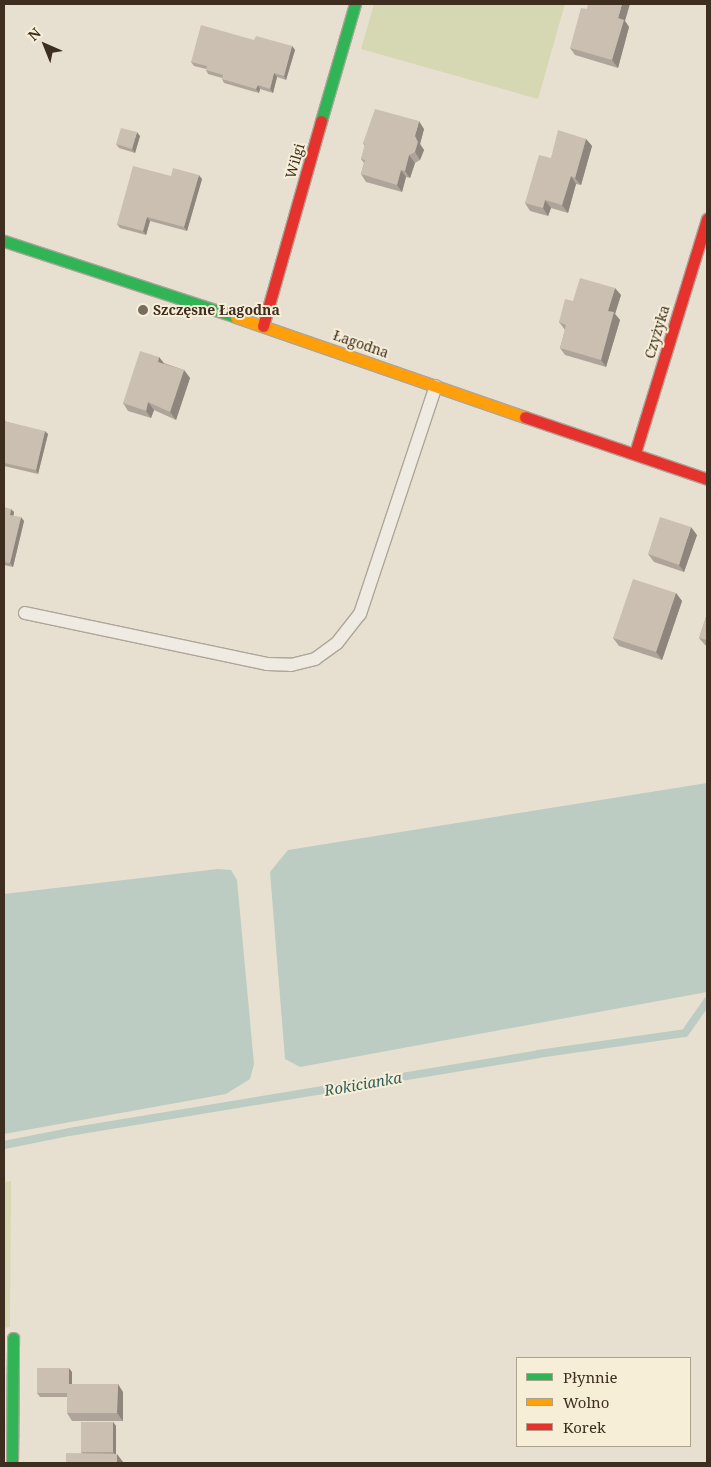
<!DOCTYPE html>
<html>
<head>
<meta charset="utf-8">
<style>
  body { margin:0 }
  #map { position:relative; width:711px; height:1467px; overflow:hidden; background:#e7e0d1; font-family:"Noto Serif",serif }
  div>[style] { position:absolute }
  .green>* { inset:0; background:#d6d7b3 }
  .water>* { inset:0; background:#bcccc2 }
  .stream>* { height:8px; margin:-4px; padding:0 4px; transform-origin:4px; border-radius:4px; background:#bcccc2 }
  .roads { filter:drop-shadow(1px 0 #ada599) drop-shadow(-1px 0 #ada599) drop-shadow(0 1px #ada599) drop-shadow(0 -1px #ada599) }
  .lane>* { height:12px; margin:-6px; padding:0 6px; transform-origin:6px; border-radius:6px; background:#efebe3 }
  .fast>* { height:11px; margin:-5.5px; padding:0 5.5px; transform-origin:5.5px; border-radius:5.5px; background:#30b455 }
  .slow>* { height:11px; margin:-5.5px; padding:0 5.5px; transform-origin:5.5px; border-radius:5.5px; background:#ff9f0a }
  .jam>* { height:11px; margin:-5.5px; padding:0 5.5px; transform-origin:5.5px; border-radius:5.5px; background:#e5322d }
  .wall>* { inset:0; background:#afa499 }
  .shaded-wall>* { inset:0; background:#8e867d }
  .building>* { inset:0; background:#cbbfb2 }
  .dots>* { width:14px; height:14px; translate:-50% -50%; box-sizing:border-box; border:2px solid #f7eed8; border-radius:50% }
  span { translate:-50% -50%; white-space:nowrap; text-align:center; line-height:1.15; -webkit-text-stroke:4px #f7eed8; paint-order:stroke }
  .street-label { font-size:14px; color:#3d2e20 }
  .poi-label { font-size:14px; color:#3d2e20; font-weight:700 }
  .left { translate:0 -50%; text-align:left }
  .water-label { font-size:15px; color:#2f5d5a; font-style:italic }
  .frame { position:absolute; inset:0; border:5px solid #3d2e20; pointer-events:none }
  .legend { position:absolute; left:516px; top:1357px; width:175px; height:90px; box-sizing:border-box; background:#f7eed8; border:1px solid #ada18e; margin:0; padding:6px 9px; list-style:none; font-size:15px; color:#3d2e20 }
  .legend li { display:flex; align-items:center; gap:10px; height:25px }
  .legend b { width:25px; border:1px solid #ada18e }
  .north { position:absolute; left:20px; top:20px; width:50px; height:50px; -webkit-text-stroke:4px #f7eed8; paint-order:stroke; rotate:316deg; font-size:14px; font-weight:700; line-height:20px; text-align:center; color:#3d2e20 }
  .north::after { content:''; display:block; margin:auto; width:18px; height:22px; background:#3d2e20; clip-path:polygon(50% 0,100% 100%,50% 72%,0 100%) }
</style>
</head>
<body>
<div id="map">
  <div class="green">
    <i style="clip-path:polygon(374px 4px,565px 4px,538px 99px,361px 49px)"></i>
    <i style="clip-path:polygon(11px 1181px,10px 1327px,4px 1328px,4px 1182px)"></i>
  </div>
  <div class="water">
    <i style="clip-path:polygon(707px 783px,707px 992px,300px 1067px,285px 1059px,270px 872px,288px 850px)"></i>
    <i style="clip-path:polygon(218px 869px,231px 870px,237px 880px,254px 1064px,250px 1079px,226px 1094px,4px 1134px,4px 894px)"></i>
  </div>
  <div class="stream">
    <i style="left:4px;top:1145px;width:66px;rotate:-11.3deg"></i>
    <i style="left:69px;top:1132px;width:475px;rotate:-9.4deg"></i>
    <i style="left:538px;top:1054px;width:148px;rotate:-8.1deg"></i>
    <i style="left:685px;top:1033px;width:39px;rotate:-55deg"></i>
  </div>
  <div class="roads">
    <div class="lane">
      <i style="left:25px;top:613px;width:247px;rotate:11.9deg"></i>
      <i style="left:267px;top:664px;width:24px;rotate:2deg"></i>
      <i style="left:291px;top:665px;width:25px;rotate:-14deg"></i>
      <i style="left:315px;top:659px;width:27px;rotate:-36deg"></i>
      <i style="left:337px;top:643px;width:37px;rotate:-52deg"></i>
      <i style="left:360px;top:614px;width:240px;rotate:-71.6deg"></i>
    </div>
    <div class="fast">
      <i style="left:321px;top:121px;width:122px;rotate:-73.8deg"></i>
      <i style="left:4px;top:241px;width:244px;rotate:18.1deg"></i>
      <i style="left:12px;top:1463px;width:125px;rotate:-89.5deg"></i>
    </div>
    <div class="slow">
      <i style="left:236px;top:317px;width:306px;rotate:19.1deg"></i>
    </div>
    <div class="jam">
      <i style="left:263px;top:326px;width:213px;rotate:-74.2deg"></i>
      <i style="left:525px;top:417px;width:192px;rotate:18.8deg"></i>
      <i style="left:635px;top:453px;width:245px;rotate:-72.9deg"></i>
    </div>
  </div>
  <div class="wall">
    <i style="clip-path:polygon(625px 21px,629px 27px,618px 68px,575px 55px,570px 48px)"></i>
    <i style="clip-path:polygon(254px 40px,292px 46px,295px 50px,286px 80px,277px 77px,273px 93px,260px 89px,259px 93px,224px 83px,222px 79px,222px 78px,208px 74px,206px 70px,206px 69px,194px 66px,191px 62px)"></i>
    <i style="clip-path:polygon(424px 129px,420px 144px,424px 150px,420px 160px,415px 163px,410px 178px,406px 177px,402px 192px,366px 182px,361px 174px,364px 163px,361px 159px,365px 146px,363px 143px)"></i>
    <i style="clip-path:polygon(140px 136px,135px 153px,119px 148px,116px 144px)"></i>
    <i style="clip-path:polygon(586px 139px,592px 146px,581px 185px,576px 184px,568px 213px,551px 208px,548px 216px,530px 211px,525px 203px,551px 158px)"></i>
    <i style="clip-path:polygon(171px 176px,202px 179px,187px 231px,150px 221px,146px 235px,120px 228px,117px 224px)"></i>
    <i style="clip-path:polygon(621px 295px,615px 314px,620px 320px,606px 367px,565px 355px,560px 348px,565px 330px,559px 322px,573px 301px)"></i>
    <i style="clip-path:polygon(159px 357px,164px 363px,184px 370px,190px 378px,176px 420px,154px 410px,151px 418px,128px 411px,123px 403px)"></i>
    <i style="clip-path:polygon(4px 421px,48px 434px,38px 474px,4px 466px)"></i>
    <i style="clip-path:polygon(4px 507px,14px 512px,13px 516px,24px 521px,13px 567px,4px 565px)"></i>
    <i style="clip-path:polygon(697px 535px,684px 572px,654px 562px,648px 554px)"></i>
    <i style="clip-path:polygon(676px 593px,682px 601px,662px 660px,619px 646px,613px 638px)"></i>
    <i style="clip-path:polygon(707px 614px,707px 646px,705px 645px,699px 638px)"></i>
    <i style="clip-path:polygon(72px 1372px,72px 1384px,123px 1392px,123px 1421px,72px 1421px,67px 1413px,67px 1397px,40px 1397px,37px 1393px)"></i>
    <i style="clip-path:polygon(113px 1422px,116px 1426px,116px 1454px,123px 1462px,123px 1463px,66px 1463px,82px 1453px,81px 1452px)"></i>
  </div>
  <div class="shaded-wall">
    <i style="clip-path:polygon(622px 4px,630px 4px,625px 21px,629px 27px,618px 68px,612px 60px,618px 18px)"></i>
    <i style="clip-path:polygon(292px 46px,295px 50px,286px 80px,284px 76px)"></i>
    <i style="clip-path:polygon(274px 73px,277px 77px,273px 93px,270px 89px)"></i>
    <i style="clip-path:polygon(258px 85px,260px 89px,259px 93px,256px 89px)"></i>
    <i style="clip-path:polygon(419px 121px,424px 129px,420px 144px,424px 150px,420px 160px,415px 152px,415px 136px)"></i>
    <i style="clip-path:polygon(137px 132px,140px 136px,135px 153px,132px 149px)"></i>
    <i style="clip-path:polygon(586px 139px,592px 146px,581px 185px,575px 178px)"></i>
    <i style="clip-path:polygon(409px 155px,415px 163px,410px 178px,405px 171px)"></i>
    <i style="clip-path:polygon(401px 170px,406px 177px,402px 192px,397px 185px)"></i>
    <i style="clip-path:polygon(199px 175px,202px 179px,187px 231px,184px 227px)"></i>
    <i style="clip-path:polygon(571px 176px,576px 184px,568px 213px,562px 205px)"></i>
    <i style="clip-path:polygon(545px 200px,551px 208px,548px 216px,543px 208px)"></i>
    <i style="clip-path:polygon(147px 217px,150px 221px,146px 235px,143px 231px)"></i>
    <i style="clip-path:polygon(615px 288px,621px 295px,615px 314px,620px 320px,606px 367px,601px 360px,608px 311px)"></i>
    <i style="clip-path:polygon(159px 357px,165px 365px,158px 362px)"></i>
    <i style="clip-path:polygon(184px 370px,190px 378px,176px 420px,170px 412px)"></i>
    <i style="clip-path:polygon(148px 402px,154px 410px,151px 418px,146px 411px)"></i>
    <i style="clip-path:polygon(45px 431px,48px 434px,38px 474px,36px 470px)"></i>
    <i style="clip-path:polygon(11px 509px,14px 512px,13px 519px,10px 515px)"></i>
    <i style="clip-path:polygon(21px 517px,24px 521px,13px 567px,10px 563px)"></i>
    <i style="clip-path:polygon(691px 527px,697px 535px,684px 572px,679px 565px)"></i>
    <i style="clip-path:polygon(676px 593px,682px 601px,662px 660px,656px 652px)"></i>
    <i style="clip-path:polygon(69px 1368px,72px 1372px,72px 1397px,69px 1393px)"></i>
    <i style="clip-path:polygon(118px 1384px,123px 1392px,123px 1421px,117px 1413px)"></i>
    <i style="clip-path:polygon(113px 1422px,116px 1426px,116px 1456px,113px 1452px)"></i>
    <i style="clip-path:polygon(117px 1454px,123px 1462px,123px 1463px,117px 1463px)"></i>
  </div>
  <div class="building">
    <i style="clip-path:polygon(588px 4px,622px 4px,618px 18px,624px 20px,612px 60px,570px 48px,581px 8px,587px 9px)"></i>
    <i style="clip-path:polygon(201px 25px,254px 40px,256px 36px,292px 46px,284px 76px,274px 73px,270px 89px,258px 85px,256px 89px,222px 79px,223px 75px,206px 70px,207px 66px,191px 62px)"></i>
    <i style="clip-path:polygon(375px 109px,419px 121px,415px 136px,418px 142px,415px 152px,409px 155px,405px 171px,401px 170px,397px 185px,361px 174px,365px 160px,361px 159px,365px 144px,363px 143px)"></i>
    <i style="clip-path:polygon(121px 128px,137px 132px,132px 149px,116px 144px)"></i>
    <i style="clip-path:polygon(558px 130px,586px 139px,575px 178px,571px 176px,562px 205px,545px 200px,543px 208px,525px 203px,539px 155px,551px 158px)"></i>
    <i style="clip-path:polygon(133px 166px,171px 176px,173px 168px,199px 175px,184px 227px,147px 217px,143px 231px,117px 224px)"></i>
    <i style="clip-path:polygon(580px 278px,615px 288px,608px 311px,614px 312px,601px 360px,560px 348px,566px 325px,559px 322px,565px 299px,573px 301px)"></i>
    <i style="clip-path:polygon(140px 351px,159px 357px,158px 362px,184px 370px,170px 412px,148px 402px,146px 411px,123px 403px)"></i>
    <i style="clip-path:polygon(4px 421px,45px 431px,36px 470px,4px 463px)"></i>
    <i style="clip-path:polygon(4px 507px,11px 509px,10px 515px,21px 517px,10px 563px,4px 562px)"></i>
    <i style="clip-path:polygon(660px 517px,691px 527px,679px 565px,648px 554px)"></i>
    <i style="clip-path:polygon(633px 579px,676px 593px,656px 652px,613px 638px)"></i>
    <i style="clip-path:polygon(707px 614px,707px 640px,699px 638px)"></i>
    <i style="clip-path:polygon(37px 1368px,69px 1368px,69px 1384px,67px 1384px,67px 1393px,37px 1393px)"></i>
    <i style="clip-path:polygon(67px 1384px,118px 1384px,117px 1413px,67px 1413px)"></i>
    <i style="clip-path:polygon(81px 1422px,113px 1422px,113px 1452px,81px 1452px)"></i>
    <i style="clip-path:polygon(66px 1453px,117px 1454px,117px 1463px,66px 1463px)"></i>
  </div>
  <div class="dots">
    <i style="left:143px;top:310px;background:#786c5e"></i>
  </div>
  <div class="street-label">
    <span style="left:295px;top:161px;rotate:-74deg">Wilgi</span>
    <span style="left:657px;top:332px;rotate:-73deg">Czyżyka</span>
    <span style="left:361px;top:344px;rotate:19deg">Łagodna</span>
  </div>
  <div class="poi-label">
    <span class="left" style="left:153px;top:310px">Szczęsne Łagodna</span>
  </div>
  <div class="water-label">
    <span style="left:363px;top:1084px;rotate:-10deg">Rokicianka</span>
  </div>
  <div class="frame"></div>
  <ul class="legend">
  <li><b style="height:6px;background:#30b455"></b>Płynnie</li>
  <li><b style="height:6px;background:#ff9f0a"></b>Wolno</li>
  <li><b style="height:6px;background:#e5322d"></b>Korek</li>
  </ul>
  <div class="north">N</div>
</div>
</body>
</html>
